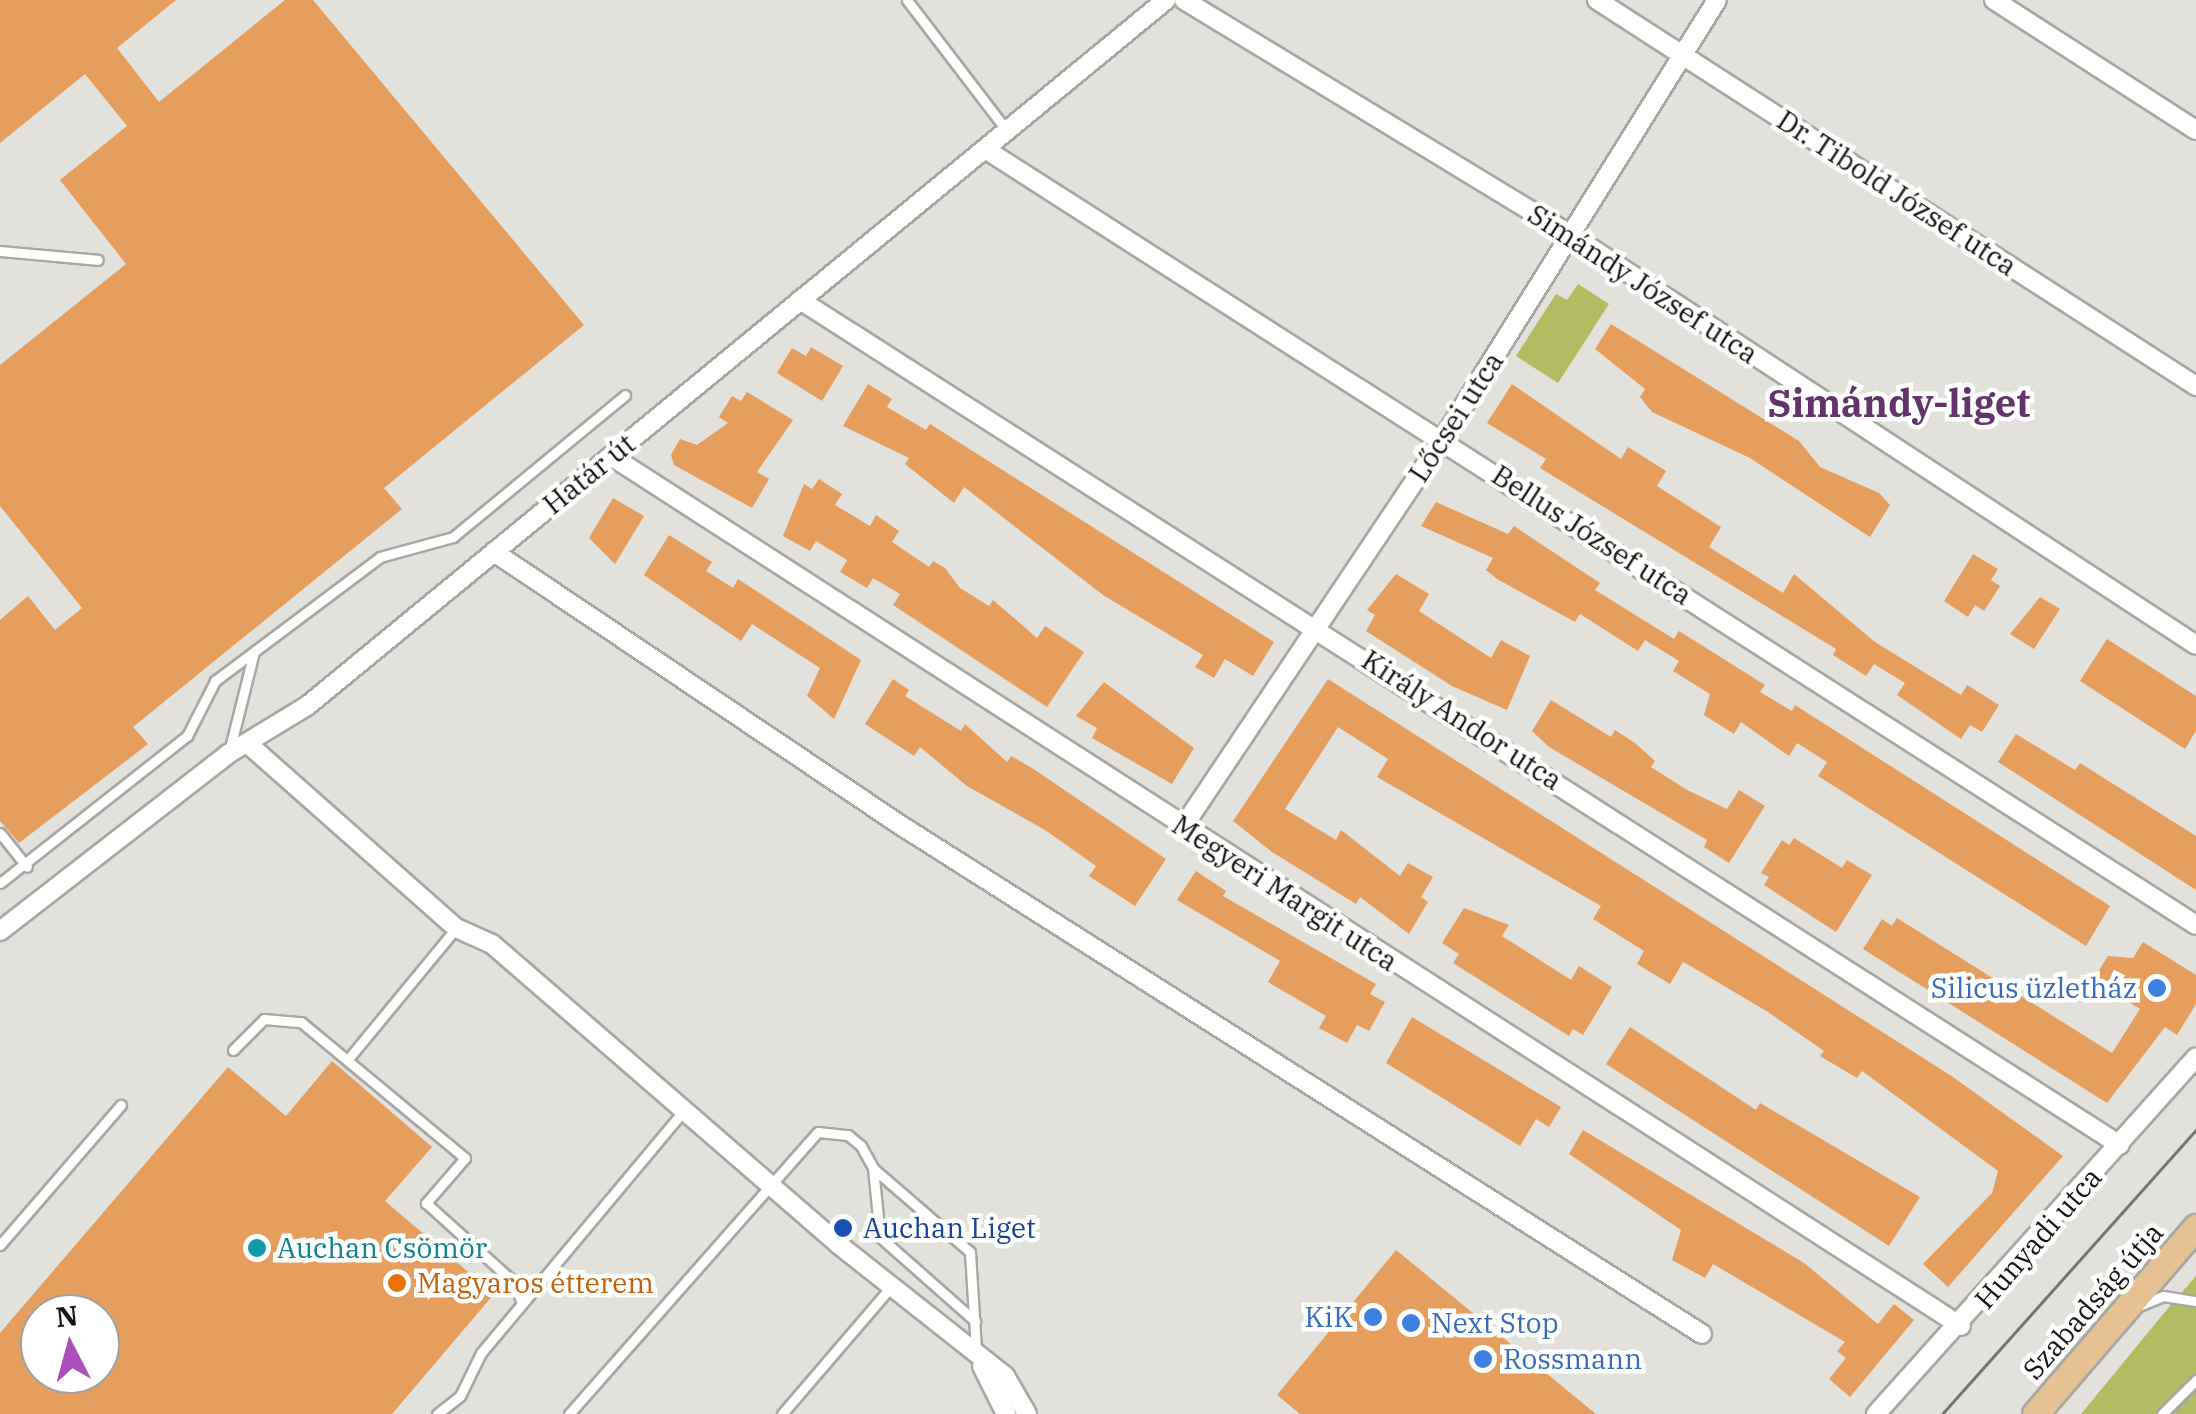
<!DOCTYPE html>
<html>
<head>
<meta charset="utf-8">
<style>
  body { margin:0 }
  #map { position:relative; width:2196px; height:1414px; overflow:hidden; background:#e2e1dc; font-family:"IBM Plex Serif",serif }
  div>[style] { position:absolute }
  .green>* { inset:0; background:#b3bc62 }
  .building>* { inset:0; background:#e59e5e }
  .roads { filter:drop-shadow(2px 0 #a8a7a3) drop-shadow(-2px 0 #a8a7a3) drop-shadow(0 2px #a8a7a3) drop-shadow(0 -2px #a8a7a3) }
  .lane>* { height:9px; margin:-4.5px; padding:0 4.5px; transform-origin:4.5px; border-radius:4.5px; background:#fff }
  .street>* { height:18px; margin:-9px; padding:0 9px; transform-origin:9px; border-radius:9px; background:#fff }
  .primary>* { height:25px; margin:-12.5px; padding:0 12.5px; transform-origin:12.5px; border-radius:12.5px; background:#e6c194 }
  .tram>* { height:2.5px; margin:-1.25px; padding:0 1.25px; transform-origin:1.25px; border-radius:1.25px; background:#767572 }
  .dots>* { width:28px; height:28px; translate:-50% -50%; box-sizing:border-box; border:5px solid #fff; border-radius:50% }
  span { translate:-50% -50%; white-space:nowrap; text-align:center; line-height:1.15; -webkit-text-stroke:9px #fff; paint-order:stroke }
  .street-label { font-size:28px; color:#151513 }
  .shop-label { font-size:28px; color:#366cbe }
  .right { translate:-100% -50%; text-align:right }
  .left { translate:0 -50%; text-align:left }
  .transit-label { font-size:28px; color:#164399 }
  .culture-label { font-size:28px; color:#0d838f }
  .food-label { font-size:28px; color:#c56008 }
  .district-label { font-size:38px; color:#62356a; font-weight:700 }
  .north { position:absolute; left:20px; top:1294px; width:100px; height:100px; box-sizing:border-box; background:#fff; border:2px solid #a1a1a1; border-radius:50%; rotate:354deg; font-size:28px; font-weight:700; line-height:40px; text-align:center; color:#151513 }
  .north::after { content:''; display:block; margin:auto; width:35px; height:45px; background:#ab50bb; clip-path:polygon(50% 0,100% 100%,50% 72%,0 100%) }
</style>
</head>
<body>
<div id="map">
  <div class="green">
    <i style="clip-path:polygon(1578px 284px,1609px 304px,1558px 383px,1516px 356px,1556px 294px,1567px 300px)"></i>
    <i style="clip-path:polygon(2196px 1276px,2196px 1414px,2081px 1414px,2169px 1307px)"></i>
  </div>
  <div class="building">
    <i style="clip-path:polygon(0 0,176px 0,117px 48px,159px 102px,285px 0,313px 0,584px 325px,384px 488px,402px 509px,133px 727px,148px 744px,19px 843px,0 821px,0 620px,28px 596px,55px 630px,82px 608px,0 506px,0 365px,126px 264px,60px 180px,127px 126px,85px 74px,0 143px)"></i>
    <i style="clip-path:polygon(1611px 324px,1799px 441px,1820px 467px,1879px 493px,1890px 505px,1870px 537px,1750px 458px,1652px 412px,1640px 397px,1645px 389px,1595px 349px)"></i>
    <i style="clip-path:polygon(811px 347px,843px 366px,822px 401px,777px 373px,792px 348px,806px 356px)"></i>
    <i style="clip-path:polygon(868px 384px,892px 399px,887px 407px,926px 430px,930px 424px,1274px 642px,1253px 676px,1225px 659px,1214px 678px,1195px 667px,1203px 655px,1103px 595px,964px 487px,954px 503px,905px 464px,909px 458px,843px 426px)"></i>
    <i style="clip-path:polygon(1512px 384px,1621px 459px,1628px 447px,1666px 471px,1657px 486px,1721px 527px,1709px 547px,1783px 593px,1794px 574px,1875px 642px,1961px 695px,1967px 685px,1999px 705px,1982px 732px,1970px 725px,1961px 739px,1897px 695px,1905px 683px,1874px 664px,1866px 676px,1833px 655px,1836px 649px,1540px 468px,1546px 459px,1487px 423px)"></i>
    <i style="clip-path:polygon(747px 392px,793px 420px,757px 472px,769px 479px,752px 508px,674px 465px,671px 455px,680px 439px,697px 445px,728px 423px,719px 417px,732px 396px,741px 401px)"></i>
    <i style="clip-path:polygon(819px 479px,842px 494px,835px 505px,870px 526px,876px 515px,899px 531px,892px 542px,929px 567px,933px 561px,945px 568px,960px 588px,989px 606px,993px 600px,1037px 638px,1045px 626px,1084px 652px,1047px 707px,893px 605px,900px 594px,873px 578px,867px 588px,840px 572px,847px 560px,816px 541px,810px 551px,783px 536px,804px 484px,812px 489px)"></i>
    <i style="clip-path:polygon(613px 498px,644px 516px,615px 564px,589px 538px)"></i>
    <i style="clip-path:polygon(1436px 502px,1508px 534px,1514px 526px,1600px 583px,1595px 590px,1674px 639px,1679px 631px,1765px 685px,1760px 692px,1792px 711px,1795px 705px,2110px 906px,2086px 946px,1818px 776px,1827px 762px,1797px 743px,1789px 756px,1741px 722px,1734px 734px,1704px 715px,1710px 694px,1673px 671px,1679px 661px,1645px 640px,1638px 651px,1580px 614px,1575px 622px,1497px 579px,1486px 570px,1493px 558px,1421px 526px)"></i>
    <i style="clip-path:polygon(669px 535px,712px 562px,706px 571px,733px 588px,738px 579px,861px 660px,834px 719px,807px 696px,820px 668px,752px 624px,741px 641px,644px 575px)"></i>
    <i style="clip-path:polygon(1973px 554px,1998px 569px,1991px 580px,2000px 586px,1984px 611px,1975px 605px,1968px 617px,1944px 601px)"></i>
    <i style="clip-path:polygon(1396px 574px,1429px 594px,1419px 611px,1491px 658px,1501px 640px,1530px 656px,1507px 710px,1452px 686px,1366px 631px,1375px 615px,1367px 610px)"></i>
    <i style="clip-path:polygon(2040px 597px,2060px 609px,2034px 649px,2010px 634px)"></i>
    <i style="clip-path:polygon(2107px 639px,2196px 696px,2196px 731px,2185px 749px,2080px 681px)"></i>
    <i style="clip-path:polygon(893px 679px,909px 690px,905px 696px,961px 731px,965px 724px,1007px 762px,1011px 756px,1032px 768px,1166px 859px,1135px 906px,1089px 876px,1096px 866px,1045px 830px,967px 786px,920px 747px,914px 756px,865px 724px)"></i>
    <i style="clip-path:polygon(1328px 679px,1953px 1077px,2063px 1156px,1948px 1287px,1923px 1264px,1992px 1193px,1998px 1171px,1862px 1071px,1857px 1078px,1820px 1056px,1824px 1051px,1768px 1012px,1692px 967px,1683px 962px,1670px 984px,1637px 964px,1644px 951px,1593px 919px,1601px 906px,1377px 777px,1388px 759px,1338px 727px,1285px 809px,1336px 840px,1341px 830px,1400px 876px,1408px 863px,1433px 877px,1421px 897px,1428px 902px,1409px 934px,1360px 897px,1356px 904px,1272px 852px,1233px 821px)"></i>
    <i style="clip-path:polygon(1104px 682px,1194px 748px,1172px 784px,1092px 738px,1097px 728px,1076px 716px)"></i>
    <i style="clip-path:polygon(1551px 700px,1611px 737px,1615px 730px,1635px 743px,1655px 761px,1651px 767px,1687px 790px,1727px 809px,1739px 790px,1765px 806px,1729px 863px,1704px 847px,1707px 840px,1549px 747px,1532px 731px)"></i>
    <i style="clip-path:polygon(2016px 734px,2075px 770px,2080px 763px,2196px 836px,2196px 890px,1998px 762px)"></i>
    <i style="clip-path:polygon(1794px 838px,1842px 868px,1847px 860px,1872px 875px,1836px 932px,1764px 885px,1769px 877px,1761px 873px,1782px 840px,1789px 845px)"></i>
    <i style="clip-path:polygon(1196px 871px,1226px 891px,1223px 896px,1376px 984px,1370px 994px,1385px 1002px,1369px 1031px,1357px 1025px,1347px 1043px,1319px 1028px,1326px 1016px,1268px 982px,1280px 961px,1177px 900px)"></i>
    <i style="clip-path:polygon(1464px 908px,1509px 925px,1502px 936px,1571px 980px,1579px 966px,1612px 987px,1583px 1035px,1573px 1029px,1569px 1036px,1453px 963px,1459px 954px,1442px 943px)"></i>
    <i style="clip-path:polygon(1897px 918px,2112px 1053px,2140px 1009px,2093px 980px,2108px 956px,2133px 958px,2143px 942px,2196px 975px,2196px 1004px,2177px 1035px,2165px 1027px,2107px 1103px,1863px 949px,1882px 919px,1892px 926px)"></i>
    <i style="clip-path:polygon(1412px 1017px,1561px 1107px,1549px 1127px,1536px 1119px,1520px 1146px,1386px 1063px)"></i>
    <i style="clip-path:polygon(1630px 1027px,1756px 1110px,1760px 1103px,1920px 1197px,1889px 1246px,1606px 1064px)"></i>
    <i style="clip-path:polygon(evenodd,332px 1061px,432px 1147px,385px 1201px,494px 1294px,392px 1414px,0 1414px,0 1333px,228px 1067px,286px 1116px,332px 1061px,40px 1314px,100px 1314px,100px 1374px,40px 1374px,40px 1314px)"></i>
    <i style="clip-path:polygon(1583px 1130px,1804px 1263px,1878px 1324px,1894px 1304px,1914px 1320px,1850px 1397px,1829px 1379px,1846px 1358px,1837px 1351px,1845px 1342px,1713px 1264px,1705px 1278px,1672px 1260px,1681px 1230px,1569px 1154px)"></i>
    <i style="clip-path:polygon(1396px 1250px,1596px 1414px,1300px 1414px,1277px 1395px)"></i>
  </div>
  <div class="roads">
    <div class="lane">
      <i style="left:907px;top:0;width:165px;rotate:52.6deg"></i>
      <i style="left:0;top:251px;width:98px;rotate:5.2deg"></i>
      <i style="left:229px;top:752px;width:103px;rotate:-76deg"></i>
      <i style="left:0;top:833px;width:43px;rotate:51.5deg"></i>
      <i style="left:0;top:883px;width:238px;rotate:-38.2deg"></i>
      <i style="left:187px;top:736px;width:62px;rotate:-63deg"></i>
      <i style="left:215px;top:681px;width:206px;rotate:-36.9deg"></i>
      <i style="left:380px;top:557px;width:76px;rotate:-15.3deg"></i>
      <i style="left:453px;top:537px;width:223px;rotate:-39.5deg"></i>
      <i style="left:233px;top:1050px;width:44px;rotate:-45deg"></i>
      <i style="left:264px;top:1019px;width:37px;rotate:5deg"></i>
      <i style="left:301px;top:1022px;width:213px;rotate:39.7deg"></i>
      <i style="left:465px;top:1158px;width:60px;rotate:130.9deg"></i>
      <i style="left:426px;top:1203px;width:120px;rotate:42deg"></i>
      <i style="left:515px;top:1283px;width:22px;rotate:72deg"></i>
      <i style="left:349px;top:1058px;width:168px;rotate:-50.5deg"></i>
      <i style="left:875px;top:1170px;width:125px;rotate:40.8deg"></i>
      <i style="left:970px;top:1252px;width:98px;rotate:86.5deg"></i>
      <i style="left:0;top:1245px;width:185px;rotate:-49.2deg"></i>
      <i style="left:2141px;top:1305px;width:24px;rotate:-22deg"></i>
      <i style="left:2163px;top:1296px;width:33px;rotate:9deg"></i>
      <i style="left:437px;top:1414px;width:29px;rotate:-38deg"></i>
      <i style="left:460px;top:1396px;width:48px;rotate:-64deg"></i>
      <i style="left:481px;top:1353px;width:317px;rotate:-50.1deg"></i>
      <i style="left:569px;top:1414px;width:376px;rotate:-48.6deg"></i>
      <i style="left:818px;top:1132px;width:30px;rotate:6deg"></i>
      <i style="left:848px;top:1135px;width:17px;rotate:40deg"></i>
      <i style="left:861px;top:1146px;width:25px;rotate:61deg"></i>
      <i style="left:873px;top:1168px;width:69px;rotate:84.2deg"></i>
      <i style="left:880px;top:1237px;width:127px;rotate:41.5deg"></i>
      <i style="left:782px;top:1414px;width:167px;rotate:-49.4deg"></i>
      <i style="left:2162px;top:1414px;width:48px;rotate:-45deg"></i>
    </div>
    <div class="street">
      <i style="left:1184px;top:0;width:453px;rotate:31.3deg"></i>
      <i style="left:1571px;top:235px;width:747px;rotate:33.26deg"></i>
      <i style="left:1597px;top:0;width:713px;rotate:32.8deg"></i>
      <i style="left:1994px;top:0;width:240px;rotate:32.8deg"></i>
      <i style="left:985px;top:149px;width:1438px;rotate:32.65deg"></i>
      <i style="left:800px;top:300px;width:1567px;rotate:32.63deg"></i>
      <i style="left:611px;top:456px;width:1606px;rotate:32.8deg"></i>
      <i style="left:494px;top:552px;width:495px;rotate:33.9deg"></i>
      <i style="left:905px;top:828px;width:944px;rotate:32.41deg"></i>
      <i style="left:247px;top:743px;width:279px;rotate:41.5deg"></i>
      <i style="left:456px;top:928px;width:39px;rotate:24deg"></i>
      <i style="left:492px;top:944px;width:458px;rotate:40.9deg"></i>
      <i style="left:838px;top:1244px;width:213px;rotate:38.3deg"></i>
      <i style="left:1005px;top:1376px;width:44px;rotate:59.9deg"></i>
      <i style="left:1183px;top:827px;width:467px;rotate:-56.2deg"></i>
      <i style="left:1443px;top:439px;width:517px;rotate:-58.03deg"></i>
      <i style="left:0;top:931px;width:289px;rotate:-37.8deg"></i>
      <i style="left:228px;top:754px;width:92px;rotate:-31.3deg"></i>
      <i style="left:307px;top:706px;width:1112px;rotate:-39.42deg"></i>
      <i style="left:982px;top:1366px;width:54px;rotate:63.4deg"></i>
      <i style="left:1876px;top:1414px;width:479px;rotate:-48.1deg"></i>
    </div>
    <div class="primary">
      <i style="left:2035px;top:1414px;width:247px;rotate:-49.3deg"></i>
    </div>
  </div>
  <div class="tram">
    <i style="left:1942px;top:1414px;width:381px;rotate:-48.2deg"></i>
  </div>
  <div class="dots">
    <i style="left:2157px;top:988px;background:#3f7fe0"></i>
    <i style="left:843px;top:1228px;background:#1a4fb4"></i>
    <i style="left:257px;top:1248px;background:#0f9aa8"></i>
    <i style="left:397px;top:1283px;background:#e8710a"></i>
    <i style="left:1373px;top:1317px;background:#3f7fe0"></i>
    <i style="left:1411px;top:1323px;background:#3f7fe0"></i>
    <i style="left:1483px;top:1359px;background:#3f7fe0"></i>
  </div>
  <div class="street-label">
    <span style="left:1897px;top:193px;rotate:33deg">Dr. Tibold József utca</span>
    <span style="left:1643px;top:284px;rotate:33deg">Simándy József utca</span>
    <span style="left:1456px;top:417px;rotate:-57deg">Lőcsei utca</span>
    <span style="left:589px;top:474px;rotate:-39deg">Határ út</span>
    <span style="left:1592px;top:535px;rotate:33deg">Bellus József utca</span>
    <span style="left:1462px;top:720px;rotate:33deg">Király Andor utca</span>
    <span style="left:1285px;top:893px;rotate:33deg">Megyeri Margit utca</span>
    <span style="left:2038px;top:1238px;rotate:-49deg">Hunyadi utca</span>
    <span style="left:2093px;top:1301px;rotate:-49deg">Szabadság útja</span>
  </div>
  <div class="shop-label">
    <span class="right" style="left:2137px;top:988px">Silicus üzletház</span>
    <span class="right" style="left:1353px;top:1317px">KiK</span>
    <span class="left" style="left:1431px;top:1323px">Next Stop</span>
    <span class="left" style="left:1503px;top:1359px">Rossmann</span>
  </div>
  <div class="transit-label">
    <span class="left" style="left:863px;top:1228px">Auchan Liget</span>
  </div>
  <div class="culture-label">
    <span class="left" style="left:277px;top:1248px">Auchan Csömör</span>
  </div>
  <div class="food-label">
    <span class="left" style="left:417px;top:1283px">Magyaros étterem</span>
  </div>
  <div class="district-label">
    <span style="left:1899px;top:403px">Simándy-liget</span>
  </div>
  <div class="north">N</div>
</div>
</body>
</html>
